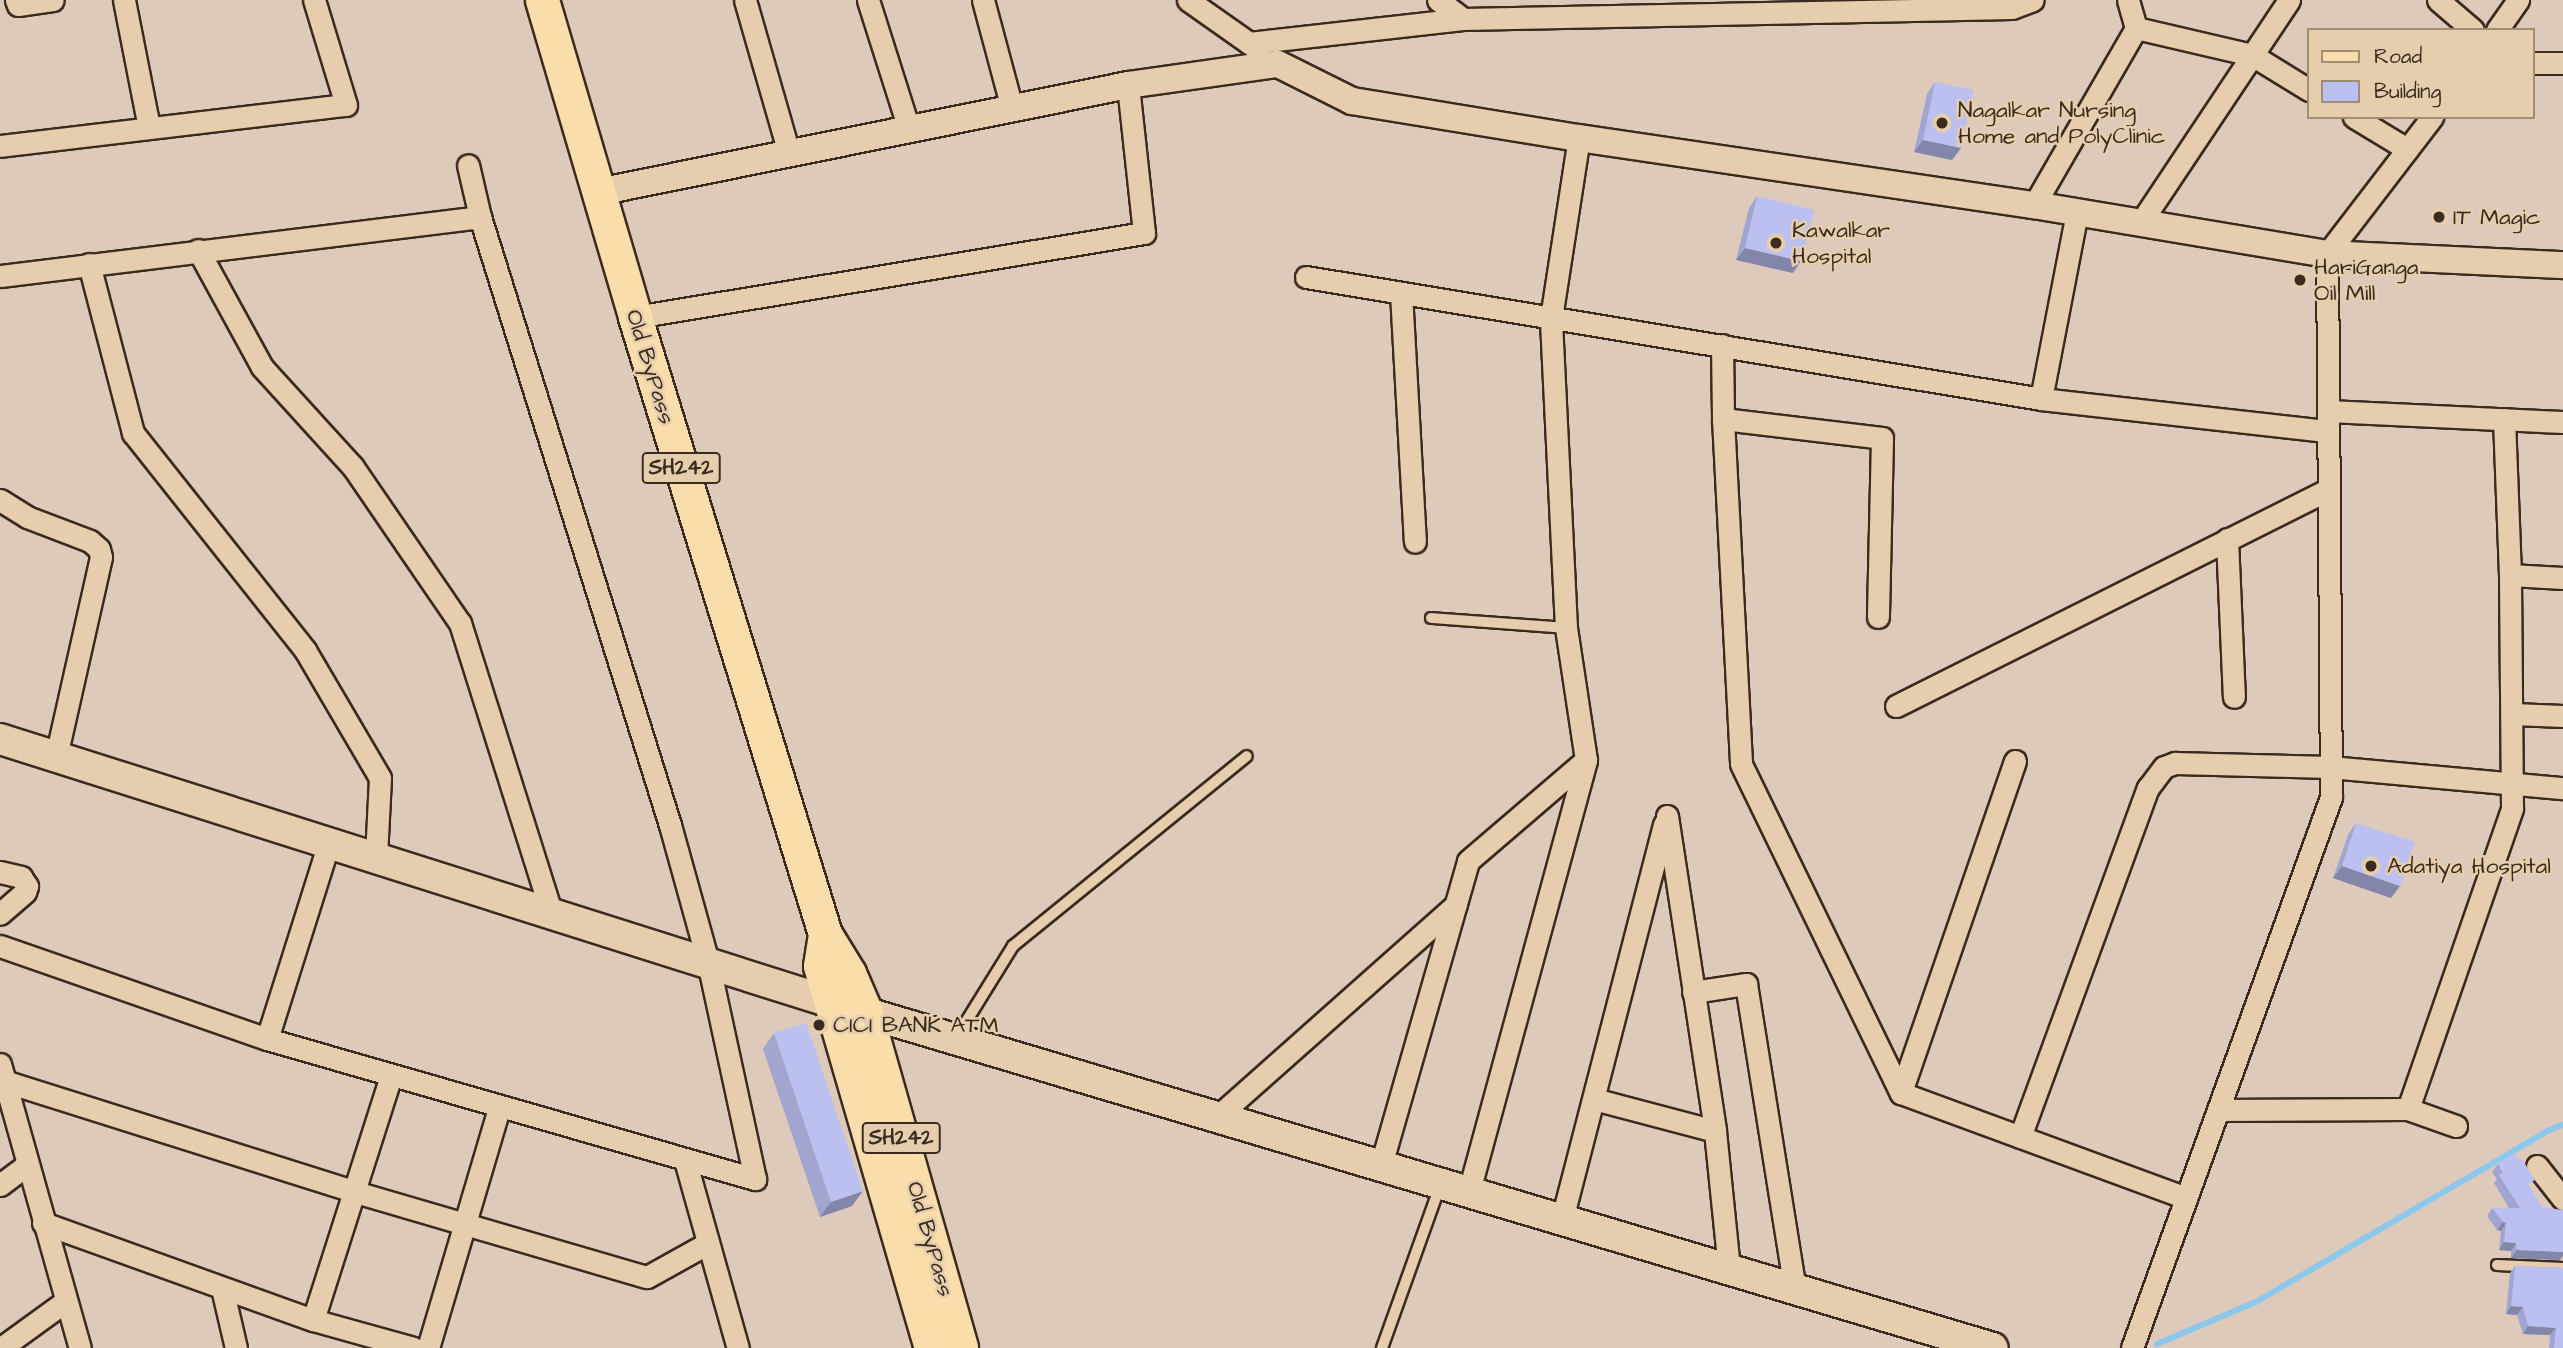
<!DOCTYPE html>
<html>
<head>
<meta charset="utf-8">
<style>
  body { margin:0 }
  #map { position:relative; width:2563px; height:1348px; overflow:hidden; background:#ddcabb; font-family:"Architects Daughter",sans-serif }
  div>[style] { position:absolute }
  .stream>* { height:6px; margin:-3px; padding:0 3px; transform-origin:3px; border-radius:3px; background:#8cc7ec }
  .roads { filter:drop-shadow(2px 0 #3b2a1e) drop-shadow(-2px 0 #3b2a1e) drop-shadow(0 2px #3b2a1e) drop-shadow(0 -2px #3b2a1e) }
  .service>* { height:10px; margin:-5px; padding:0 5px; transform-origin:5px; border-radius:5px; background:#e5cdae }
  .minor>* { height:21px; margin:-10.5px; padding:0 10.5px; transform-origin:10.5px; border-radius:10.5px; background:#e5cdae }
  .tertiary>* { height:26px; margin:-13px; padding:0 13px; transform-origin:13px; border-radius:13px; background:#e5cdae }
  .secondary>* { height:30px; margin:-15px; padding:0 15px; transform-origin:15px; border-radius:15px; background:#e5cdae }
  .primary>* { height:33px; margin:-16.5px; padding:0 16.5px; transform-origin:16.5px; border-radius:16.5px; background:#f9deab }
  .wall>* { inset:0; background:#a1a5cf }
  .shaded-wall>* { inset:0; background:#8386a9 }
  .building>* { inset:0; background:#bbc0f1 }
  .dots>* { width:19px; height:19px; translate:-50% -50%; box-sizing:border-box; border:4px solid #e5cdae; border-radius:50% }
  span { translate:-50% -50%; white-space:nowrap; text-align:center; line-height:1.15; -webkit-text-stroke:5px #e5cdae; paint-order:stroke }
  .shield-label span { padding:2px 5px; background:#e5cdae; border:2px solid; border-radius:5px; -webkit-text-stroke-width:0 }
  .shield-label { font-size:21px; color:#3b2a1e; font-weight:700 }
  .poi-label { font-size:23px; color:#3b2a1e }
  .left { translate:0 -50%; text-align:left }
  .street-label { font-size:23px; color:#3b2a1e }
  .legend { position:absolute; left:2307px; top:28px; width:228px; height:91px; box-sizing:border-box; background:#e5cdae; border:2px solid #a18c74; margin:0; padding:9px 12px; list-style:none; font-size:21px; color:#3b2a1e }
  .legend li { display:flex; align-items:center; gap:14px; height:35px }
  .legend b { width:35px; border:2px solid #a18c74 }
</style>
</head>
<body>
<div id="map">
  <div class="stream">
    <i style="left:2157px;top:1344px;width:108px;rotate:-23deg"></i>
    <i style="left:2256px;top:1302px;width:338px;rotate:-30.4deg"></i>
    <i style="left:2547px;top:1131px;width:17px;rotate:-21deg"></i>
  </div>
  <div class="roads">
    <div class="service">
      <i style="left:1431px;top:618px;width:135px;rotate:4.2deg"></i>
      <i style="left:956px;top:1038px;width:108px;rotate:-58.2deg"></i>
      <i style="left:1013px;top:946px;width:301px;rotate:-39.1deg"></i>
      <i style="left:2497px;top:1265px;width:66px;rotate:2.6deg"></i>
      <i style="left:1382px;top:1348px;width:172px;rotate:-70.3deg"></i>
    </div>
    <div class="minor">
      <i style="left:16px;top:0;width:5px;rotate:68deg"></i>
      <i style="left:18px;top:5px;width:35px;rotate:-8deg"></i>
      <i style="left:124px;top:0;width:130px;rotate:78.9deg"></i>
      <i style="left:745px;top:0;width:159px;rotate:74deg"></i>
      <i style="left:868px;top:0;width:135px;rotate:72.4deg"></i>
      <i style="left:983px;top:0;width:112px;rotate:75deg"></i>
      <i style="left:1188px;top:0;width:87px;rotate:35.2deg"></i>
      <i style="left:1438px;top:0;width:31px;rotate:37deg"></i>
      <i style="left:2438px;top:0;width:46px;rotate:40.6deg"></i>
      <i style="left:2136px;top:28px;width:119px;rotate:13.1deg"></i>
      <i style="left:2252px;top:55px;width:67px;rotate:31.6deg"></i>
      <i style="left:2497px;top:30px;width:37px;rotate:-55deg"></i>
      <i style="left:1249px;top:43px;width:215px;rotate:-6.4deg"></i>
      <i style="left:1463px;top:19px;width:549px;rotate:-1.15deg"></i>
      <i style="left:2012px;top:8px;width:22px;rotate:-21deg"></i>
      <i style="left:2533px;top:63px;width:30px"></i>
      <i style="left:2354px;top:117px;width:62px;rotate:31.1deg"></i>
      <i style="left:0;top:146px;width:348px;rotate:-6.8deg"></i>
      <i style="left:346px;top:105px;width:110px;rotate:-106.9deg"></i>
      <i style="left:2034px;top:205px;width:204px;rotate:-60deg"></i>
      <i style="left:2136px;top:28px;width:29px;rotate:-106deg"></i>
      <i style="left:2141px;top:222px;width:267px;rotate:-56.3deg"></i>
      <i style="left:198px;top:250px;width:133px;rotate:61.3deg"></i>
      <i style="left:262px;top:367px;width:135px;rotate:47.7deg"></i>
      <i style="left:353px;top:467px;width:189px;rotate:55.6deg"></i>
      <i style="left:460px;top:623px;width:303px;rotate:72.5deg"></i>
      <i style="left:89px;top:264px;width:175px;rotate:75.4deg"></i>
      <i style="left:133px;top:433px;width:277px;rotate:51.6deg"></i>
      <i style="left:305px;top:650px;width:148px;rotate:59.6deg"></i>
      <i style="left:380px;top:778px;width:79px;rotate:92.9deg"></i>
      <i style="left:0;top:276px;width:484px;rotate:-7deg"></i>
      <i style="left:480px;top:217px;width:53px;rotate:-103deg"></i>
      <i style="left:1306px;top:277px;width:745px;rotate:9.42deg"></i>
      <i style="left:2041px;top:399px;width:289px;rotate:6.4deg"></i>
      <i style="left:1401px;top:293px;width:249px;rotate:86.8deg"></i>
      <i style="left:635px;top:317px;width:516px;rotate:-9.37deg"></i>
      <i style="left:1144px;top:233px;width:149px;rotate:-96.2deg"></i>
      <i style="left:1722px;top:345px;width:74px;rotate:89.2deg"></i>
      <i style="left:1723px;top:419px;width:345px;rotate:87deg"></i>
      <i style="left:1741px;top:764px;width:366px;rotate:64.1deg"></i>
      <i style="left:2041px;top:399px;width:190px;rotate:-79.1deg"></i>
      <i style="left:2328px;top:411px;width:235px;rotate:2.7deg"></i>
      <i style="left:1723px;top:419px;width:160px;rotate:6.8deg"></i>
      <i style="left:1882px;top:438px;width:179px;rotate:91.3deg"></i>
      <i style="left:0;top:500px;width:32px;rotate:32deg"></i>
      <i style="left:27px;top:517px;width:67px;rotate:20.9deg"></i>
      <i style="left:90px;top:541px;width:12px;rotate:42deg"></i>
      <i style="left:99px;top:549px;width:8px;rotate:76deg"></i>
      <i style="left:101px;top:557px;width:205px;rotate:102.7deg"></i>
      <i style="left:2227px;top:539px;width:158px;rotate:87.5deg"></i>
      <i style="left:2510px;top:575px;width:53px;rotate:3.2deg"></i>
      <i style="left:1896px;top:706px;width:483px;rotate:-26.6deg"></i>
      <i style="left:2513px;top:714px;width:50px;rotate:2.3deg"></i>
      <i style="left:2015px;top:761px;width:351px;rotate:109deg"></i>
      <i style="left:1901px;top:1093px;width:304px;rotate:20.2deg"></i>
      <i style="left:1667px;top:816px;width:319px;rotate:81.3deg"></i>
      <i style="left:1715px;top:1131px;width:139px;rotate:84.2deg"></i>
      <i style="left:0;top:872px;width:22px;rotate:13deg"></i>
      <i style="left:21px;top:877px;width:11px;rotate:56deg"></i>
      <i style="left:27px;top:886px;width:6px;rotate:108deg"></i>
      <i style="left:25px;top:892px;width:33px;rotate:139deg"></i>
      <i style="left:0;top:946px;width:283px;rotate:19.2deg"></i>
      <i style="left:267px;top:1039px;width:508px;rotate:16.01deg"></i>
      <i style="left:755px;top:1179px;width:222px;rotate:-102.2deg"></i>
      <i style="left:708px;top:962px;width:142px;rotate:-105.5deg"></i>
      <i style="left:670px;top:825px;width:637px;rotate:-107.35deg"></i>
      <i style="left:1693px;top:992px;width:54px;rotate:-8.6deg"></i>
      <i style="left:1746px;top:984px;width:309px;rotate:80.9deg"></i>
      <i style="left:267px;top:1039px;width:207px;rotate:-72.5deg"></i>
      <i style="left:0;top:1064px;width:295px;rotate:74.3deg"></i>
      <i style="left:4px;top:1081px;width:365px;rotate:17.5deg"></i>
      <i style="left:352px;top:1191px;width:307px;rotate:16.3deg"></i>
      <i style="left:647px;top:1277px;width:70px;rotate:-29.1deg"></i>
      <i style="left:1594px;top:1099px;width:125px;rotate:14.8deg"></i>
      <i style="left:2408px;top:1109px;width:318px;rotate:-70.9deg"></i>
      <i style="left:2512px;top:808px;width:233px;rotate:-90.5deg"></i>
      <i style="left:2510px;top:575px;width:156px;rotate:-92.2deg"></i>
      <i style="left:2218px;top:1110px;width:190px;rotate:-0.3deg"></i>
      <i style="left:2408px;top:1109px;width:51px;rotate:19.5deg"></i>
      <i style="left:1218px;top:1116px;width:318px;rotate:-41.6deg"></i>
      <i style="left:2020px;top:1137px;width:372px;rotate:-69.9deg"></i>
      <i style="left:2148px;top:788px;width:26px;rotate:-53deg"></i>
      <i style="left:2164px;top:767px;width:12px;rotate:-20deg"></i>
      <i style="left:2175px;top:763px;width:155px;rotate:1.5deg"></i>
      <i style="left:2330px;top:767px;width:234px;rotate:5.2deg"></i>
      <i style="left:685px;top:1160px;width:195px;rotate:74.3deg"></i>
      <i style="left:1381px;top:1165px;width:316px;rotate:-74deg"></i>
      <i style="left:1468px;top:861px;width:155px;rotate:-40.6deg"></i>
      <i style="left:2537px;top:1166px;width:42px;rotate:51.8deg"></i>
      <i style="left:0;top:1185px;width:34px;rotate:-37deg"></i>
      <i style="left:1469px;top:1191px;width:447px;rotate:-74.8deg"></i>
      <i style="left:1586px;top:760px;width:134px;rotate:-98.6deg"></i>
      <i style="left:1566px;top:628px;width:310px;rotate:-92.8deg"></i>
      <i style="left:1551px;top:318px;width:182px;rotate:-81.2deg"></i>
      <i style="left:1562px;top:1219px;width:408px;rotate:-75.5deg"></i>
      <i style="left:43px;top:1223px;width:287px;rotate:19.8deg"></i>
      <i style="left:313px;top:1320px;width:104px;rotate:15.6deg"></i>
      <i style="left:222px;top:1288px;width:62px;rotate:76.9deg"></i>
      <i style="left:313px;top:1320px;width:256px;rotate:-72.3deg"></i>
      <i style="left:1px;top:1348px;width:80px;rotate:-35.9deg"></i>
      <i style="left:428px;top:1348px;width:250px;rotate:-73.5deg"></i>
      <i style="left:2132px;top:1348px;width:586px;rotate:-70.14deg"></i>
      <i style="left:2331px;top:797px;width:543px;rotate:-90.42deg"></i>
      <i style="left:2327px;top:254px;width:173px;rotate:-52.5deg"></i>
    </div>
    <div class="tertiary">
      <i style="left:598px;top:192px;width:541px;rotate:-11.41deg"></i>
      <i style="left:1128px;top:85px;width:151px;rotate:-8deg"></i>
      <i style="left:1278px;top:64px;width:83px;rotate:26.6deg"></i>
      <i style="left:1352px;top:101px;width:230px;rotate:9.3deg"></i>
      <i style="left:1579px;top:138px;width:460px;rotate:8.4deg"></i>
      <i style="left:2034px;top:205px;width:297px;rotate:9.5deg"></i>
      <i style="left:2327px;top:254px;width:236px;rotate:2.7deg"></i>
    </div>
    <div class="secondary">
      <i style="left:0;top:739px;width:871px;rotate:17.58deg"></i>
      <i style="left:830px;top:1002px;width:1213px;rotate:16.57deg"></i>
    </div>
    <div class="primary">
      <i style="left:542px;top:0;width:330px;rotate:73.6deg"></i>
      <i style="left:635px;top:317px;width:646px;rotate:72.88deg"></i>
      <i style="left:825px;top:934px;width:46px;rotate:58.4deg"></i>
      <i style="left:849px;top:973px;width:40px;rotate:66.6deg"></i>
      <i style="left:865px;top:1010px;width:351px;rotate:74.1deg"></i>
      <i style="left:825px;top:934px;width:32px;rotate:99deg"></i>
      <i style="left:820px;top:966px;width:398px;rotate:73.8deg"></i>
    </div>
  </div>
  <div class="wall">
    <i style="clip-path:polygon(1935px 82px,1961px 148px,1952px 160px,1914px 152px,1927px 94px)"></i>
    <i style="clip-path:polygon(1757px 196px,1793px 273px,1736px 260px,1749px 208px)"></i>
    <i style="clip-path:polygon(2356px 823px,2391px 898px,2333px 878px,2348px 835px)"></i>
    <i style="clip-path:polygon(774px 1033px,852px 1206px,820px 1217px,763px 1049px)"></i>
    <i style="clip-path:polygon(2498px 1164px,2530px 1187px,2560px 1260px,2511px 1258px,2511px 1251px,2499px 1250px,2501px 1231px,2497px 1230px,2487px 1216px,2492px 1208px,2509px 1208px,2494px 1183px,2497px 1179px,2492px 1172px)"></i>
    <i style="clip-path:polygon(2515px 1266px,2563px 1268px,2563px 1348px,2549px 1348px,2550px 1335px,2523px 1334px,2517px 1315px,2506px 1314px,2510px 1273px)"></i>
  </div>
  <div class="shaded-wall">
    <i style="clip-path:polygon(1923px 140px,1961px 148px,1952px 160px,1914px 152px)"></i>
    <i style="clip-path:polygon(1745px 248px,1801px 261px,1793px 273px,1736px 260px)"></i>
    <i style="clip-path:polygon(2342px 866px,2400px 886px,2391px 898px,2333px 878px)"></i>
    <i style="clip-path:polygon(863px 1191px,852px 1206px,820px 1217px,831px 1202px)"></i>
    <i style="clip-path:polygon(2503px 1222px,2506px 1223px,2501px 1231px,2497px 1230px)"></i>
    <i style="clip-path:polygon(2504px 1242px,2516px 1243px,2511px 1251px,2499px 1250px)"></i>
    <i style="clip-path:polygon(2517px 1250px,2563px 1252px,2563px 1256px,2560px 1260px,2511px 1258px)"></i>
    <i style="clip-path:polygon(2511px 1306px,2523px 1307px,2517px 1315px,2506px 1314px)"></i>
    <i style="clip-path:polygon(2528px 1326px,2556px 1328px,2550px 1335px,2523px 1334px)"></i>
  </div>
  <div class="building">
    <i style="clip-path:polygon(1935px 82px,1973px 90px,1961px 148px,1923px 140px)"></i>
    <i style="clip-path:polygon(1757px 196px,1814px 210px,1801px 261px,1745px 248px)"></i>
    <i style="clip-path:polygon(2356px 823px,2415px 842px,2400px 886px,2342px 866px)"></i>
    <i style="clip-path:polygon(806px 1023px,863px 1191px,831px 1202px,774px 1033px)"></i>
    <i style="clip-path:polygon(2515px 1154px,2519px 1161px,2522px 1159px,2535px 1180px,2528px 1184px,2542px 1207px,2563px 1210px,2563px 1252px,2517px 1250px,2516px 1243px,2504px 1242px,2506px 1223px,2503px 1222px,2492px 1208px,2520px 1208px,2499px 1175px,2503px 1173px,2498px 1164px)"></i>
    <i style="clip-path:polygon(2515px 1266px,2563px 1268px,2563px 1348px,2554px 1348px,2556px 1328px,2528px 1326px,2523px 1307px,2511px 1306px)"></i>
  </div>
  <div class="dots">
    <i style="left:1942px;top:123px;background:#3b2a1e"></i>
    <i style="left:2439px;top:217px;background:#3b2a1e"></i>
    <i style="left:1776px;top:243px;background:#3b2a1e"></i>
    <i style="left:2300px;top:280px;background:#3b2a1e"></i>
    <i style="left:2371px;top:866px;background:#3b2a1e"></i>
    <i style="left:819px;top:1025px;background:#3b2a1e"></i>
  </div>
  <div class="shield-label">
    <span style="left:681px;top:468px">SH242</span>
    <span style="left:901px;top:1138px">SH242</span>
  </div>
  <div class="poi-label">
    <span class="left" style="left:1958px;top:123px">Nagalkar Nursing<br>Home and PolyClinic</span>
    <span class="left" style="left:2453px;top:217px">IT Magic</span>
    <span class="left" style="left:1792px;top:243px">Kawalkar<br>Hospital</span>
    <span class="left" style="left:2314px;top:280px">HariGanga<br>Oil Mill</span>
    <span class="left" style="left:2387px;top:866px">Adatiya Hospital</span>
    <span class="left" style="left:833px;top:1025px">CICI BANK ATM</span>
  </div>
  <div class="street-label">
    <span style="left:650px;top:367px;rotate:73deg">Old ByPass</span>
    <span style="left:930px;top:1239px;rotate:74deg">Old ByPass</span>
  </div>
  <ul class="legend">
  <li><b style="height:9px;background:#f9deab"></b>Road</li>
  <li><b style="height:19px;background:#bbc0f1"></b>Building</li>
  </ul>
</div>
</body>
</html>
